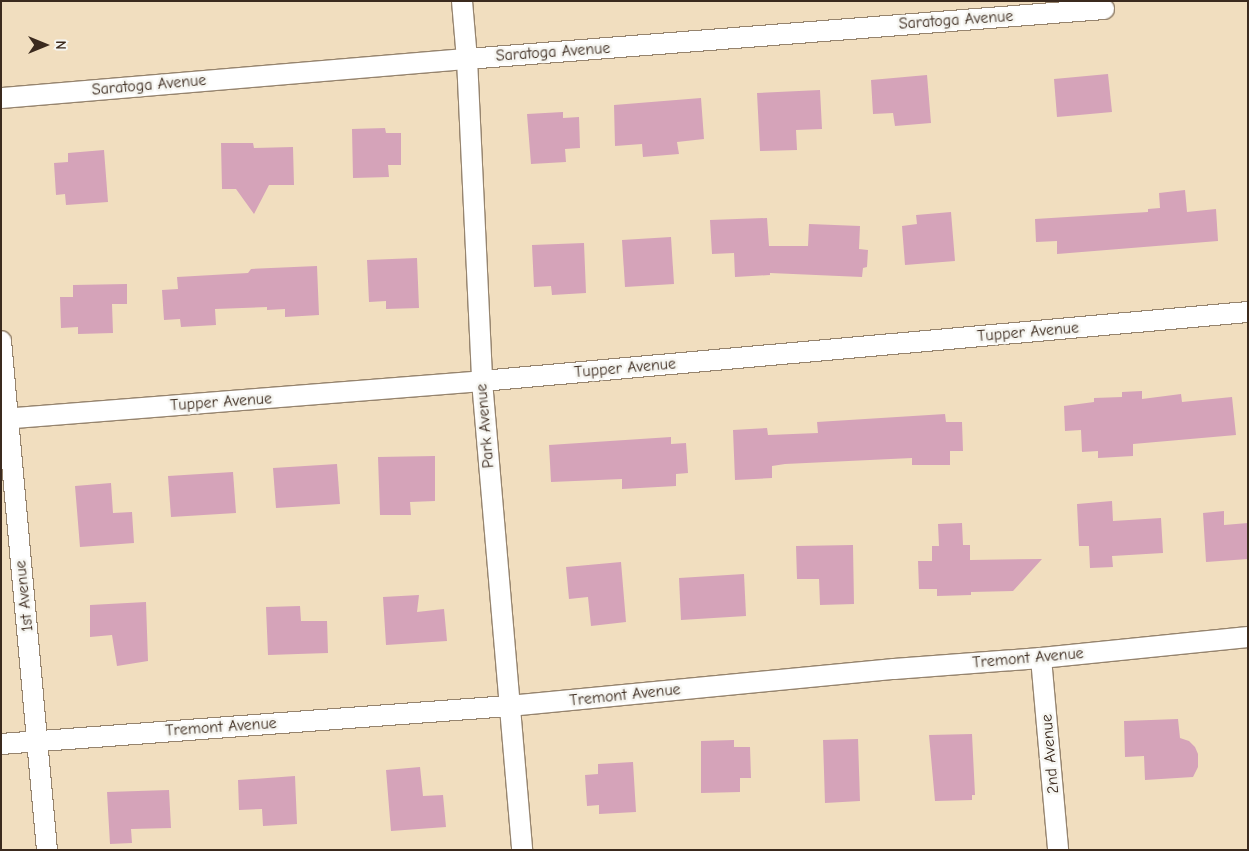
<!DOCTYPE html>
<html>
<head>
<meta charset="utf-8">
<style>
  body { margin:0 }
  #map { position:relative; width:1249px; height:851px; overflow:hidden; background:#f1debf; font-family:"Comic Neue",sans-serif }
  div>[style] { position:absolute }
  .building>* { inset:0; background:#d5a3b9 }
  .roads { filter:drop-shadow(1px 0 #96846e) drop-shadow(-1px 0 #96846e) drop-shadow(0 1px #96846e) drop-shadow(0 -1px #96846e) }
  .street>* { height:20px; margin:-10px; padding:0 10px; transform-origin:10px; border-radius:10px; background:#fff }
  span { translate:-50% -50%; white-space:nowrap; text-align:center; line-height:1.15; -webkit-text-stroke:5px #f6f6f2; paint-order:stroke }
  .street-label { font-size:16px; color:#3b2a1e }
  .frame { position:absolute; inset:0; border:2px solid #3b2a1e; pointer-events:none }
  .north { position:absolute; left:20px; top:20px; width:50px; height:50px; -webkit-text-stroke:4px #f6f6f2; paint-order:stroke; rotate:90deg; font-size:14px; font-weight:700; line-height:20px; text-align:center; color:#3b2a1e }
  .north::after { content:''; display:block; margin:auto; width:18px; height:22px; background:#3b2a1e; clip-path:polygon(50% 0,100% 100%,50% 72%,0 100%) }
</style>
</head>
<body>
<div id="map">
  <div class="building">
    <i style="clip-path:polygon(1108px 74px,1112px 112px,1057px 117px,1054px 79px)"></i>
    <i style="clip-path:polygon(927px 75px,931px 123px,895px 126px,893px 113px,873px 114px,871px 80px)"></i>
    <i style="clip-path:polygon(820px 90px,822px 129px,796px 130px,797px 150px,760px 151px,757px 93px)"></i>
    <i style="clip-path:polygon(701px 98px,704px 139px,677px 142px,679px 154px,643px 157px,642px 144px,615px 146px,614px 105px)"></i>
    <i style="clip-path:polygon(563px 112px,563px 118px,579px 117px,580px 148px,565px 149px,566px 162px,531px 164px,527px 114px)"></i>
    <i style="clip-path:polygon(385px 128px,386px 133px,401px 133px,401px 165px,388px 165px,389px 177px,353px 178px,352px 129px)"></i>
    <i style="clip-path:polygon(221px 143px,253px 143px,254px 148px,293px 147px,294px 185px,269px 185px,254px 214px,236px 189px,222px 189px)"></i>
    <i style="clip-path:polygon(104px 150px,108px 202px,66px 205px,65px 194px,56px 195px,54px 163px,68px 162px,68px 153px)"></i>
    <i style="clip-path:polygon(1185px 190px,1187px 212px,1216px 209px,1218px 241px,1057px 254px,1057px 241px,1036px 242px,1035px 219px,1148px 212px,1148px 209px,1160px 208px,1159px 193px)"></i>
    <i style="clip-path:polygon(951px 212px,955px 261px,905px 265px,902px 226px,917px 224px,916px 215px)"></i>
    <i style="clip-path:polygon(767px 218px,769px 246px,808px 246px,809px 224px,860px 226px,859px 249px,868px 250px,867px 267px,863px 268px,862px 277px,770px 273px,770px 275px,735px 277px,734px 253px,712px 254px,710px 220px)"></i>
    <i style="clip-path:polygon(671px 237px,674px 284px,625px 287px,622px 240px)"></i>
    <i style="clip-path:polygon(584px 243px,586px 293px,552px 295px,551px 286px,534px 287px,532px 245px)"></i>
    <i style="clip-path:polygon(417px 258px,419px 308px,386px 309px,386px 301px,369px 302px,367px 260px)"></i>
    <i style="clip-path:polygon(317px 266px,319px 315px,285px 317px,285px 309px,267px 310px,267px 307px,215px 309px,216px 325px,181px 327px,180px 319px,164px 320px,162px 290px,178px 289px,177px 277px,248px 273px,251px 269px)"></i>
    <i style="clip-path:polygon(127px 284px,127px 304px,112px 304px,113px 333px,78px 334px,78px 327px,61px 328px,60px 297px,73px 297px,73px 285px)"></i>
    <i style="clip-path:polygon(1142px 391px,1142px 399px,1181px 394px,1182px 402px,1232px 397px,1236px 435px,1133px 444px,1133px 456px,1098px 458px,1098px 451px,1082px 452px,1081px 430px,1065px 431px,1064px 406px,1094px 402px,1094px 398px,1122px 397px,1122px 392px)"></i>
    <i style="clip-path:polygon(945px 414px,946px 422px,962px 422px,963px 451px,950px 451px,950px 465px,912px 465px,912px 458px,785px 464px,772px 466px,772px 478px,735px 480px,733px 430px,767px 428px,768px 435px,818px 433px,817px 422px)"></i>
    <i style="clip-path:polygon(671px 437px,671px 444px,686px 443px,688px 473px,676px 474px,676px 486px,622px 489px,622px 479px,551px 482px,549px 445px)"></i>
    <i style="clip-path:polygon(435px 456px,435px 501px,410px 502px,411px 515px,380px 515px,378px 457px)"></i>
    <i style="clip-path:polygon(337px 464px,340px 504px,276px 508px,273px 468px)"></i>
    <i style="clip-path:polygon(233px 472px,236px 513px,171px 517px,168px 476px)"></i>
    <i style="clip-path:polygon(111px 483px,113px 513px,132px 512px,134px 543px,80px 547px,75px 486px)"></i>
    <i style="clip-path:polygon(1112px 501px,1113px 521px,1161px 518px,1163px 553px,1112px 556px,1113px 567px,1090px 568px,1089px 546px,1079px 546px,1077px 504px)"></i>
    <i style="clip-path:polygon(1224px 511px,1224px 525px,1248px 523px,1248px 559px,1206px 562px,1203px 513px)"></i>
    <i style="clip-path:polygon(962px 523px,963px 545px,970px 545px,970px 560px,1042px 559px,1013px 591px,971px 592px,971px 595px,937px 596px,937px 589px,919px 589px,918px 561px,932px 561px,932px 546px,939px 546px,938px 524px)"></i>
    <i style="clip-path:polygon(853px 545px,854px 604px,820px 605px,819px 579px,797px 579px,796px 546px)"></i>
    <i style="clip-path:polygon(621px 562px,626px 622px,591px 626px,588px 597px,569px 599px,566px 567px)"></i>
    <i style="clip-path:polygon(744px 574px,746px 616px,681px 620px,679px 578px)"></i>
    <i style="clip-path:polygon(419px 595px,417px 612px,444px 609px,447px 641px,386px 645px,383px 597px)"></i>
    <i style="clip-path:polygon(146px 602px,148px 661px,117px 666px,112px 635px,90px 637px,90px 605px)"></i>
    <i style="clip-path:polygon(300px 606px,301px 621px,327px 621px,328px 653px,268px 655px,266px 607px)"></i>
    <i style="clip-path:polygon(1178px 719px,1180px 738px,1189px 741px,1195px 747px,1198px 754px,1198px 767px,1193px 777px,1145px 780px,1144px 756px,1125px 757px,1124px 721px)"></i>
    <i style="clip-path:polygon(972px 734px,975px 795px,972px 795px,972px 800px,935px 801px,929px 735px)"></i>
    <i style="clip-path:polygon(858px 739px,860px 801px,825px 803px,823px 740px)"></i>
    <i style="clip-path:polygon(734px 740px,734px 747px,750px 747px,751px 778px,740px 778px,740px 792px,701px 793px,701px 741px)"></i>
    <i style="clip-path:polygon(633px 762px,636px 812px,599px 814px,599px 805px,587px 806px,585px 775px,598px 774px,598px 764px)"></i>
    <i style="clip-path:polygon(420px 767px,423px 796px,443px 795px,446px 827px,391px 831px,386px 770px)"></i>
    <i style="clip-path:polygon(295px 776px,297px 824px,263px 826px,262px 809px,239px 810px,238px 780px)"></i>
    <i style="clip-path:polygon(169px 790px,171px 828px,131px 829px,132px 843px,110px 844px,107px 792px)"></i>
  </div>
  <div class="roads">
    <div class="street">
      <i style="left:462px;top:1px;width:58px;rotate:85.1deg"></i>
      <i style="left:467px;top:59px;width:322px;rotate:87.3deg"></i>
      <i style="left:482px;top:381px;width:471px;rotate:85.1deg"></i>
      <i style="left:1px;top:98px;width:468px;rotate:-4.8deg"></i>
      <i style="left:467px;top:59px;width:639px;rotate:-4.49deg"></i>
      <i style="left:1px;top:341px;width:511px;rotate:84.84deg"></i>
      <i style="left:1px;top:419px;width:482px;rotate:-4.5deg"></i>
      <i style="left:482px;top:381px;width:769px;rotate:-5.15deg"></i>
      <i style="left:1041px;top:658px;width:193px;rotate:84.9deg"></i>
      <i style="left:1px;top:744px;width:509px;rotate:-4.28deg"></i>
      <i style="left:509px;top:706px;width:387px;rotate:-5.5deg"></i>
      <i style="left:894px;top:669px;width:147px;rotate:-4.3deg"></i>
      <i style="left:1041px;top:658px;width:208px;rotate:-5.8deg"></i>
    </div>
  </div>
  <div class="street-label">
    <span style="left:956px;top:20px;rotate:-4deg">Saratoga Avenue</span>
    <span style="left:553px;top:52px;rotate:-4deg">Saratoga Avenue</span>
    <span style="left:149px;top:85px;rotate:-5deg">Saratoga Avenue</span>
    <span style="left:1028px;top:332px;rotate:-5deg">Tupper Avenue</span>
    <span style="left:625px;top:368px;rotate:-5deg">Tupper Avenue</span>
    <span style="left:221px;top:402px;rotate:-4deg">Tupper Avenue</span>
    <span style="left:485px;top:426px;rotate:-95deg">Park Avenue</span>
    <span style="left:24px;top:596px;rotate:-96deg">1st Avenue</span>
    <span style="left:1028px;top:658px;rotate:-5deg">Tremont Avenue</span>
    <span style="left:625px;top:695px;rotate:-6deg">Tremont Avenue</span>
    <span style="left:221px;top:727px;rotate:-4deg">Tremont Avenue</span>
    <span style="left:1050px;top:754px;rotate:-95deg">2nd Avenue</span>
  </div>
  <div class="frame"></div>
  <div class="north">N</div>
</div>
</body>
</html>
